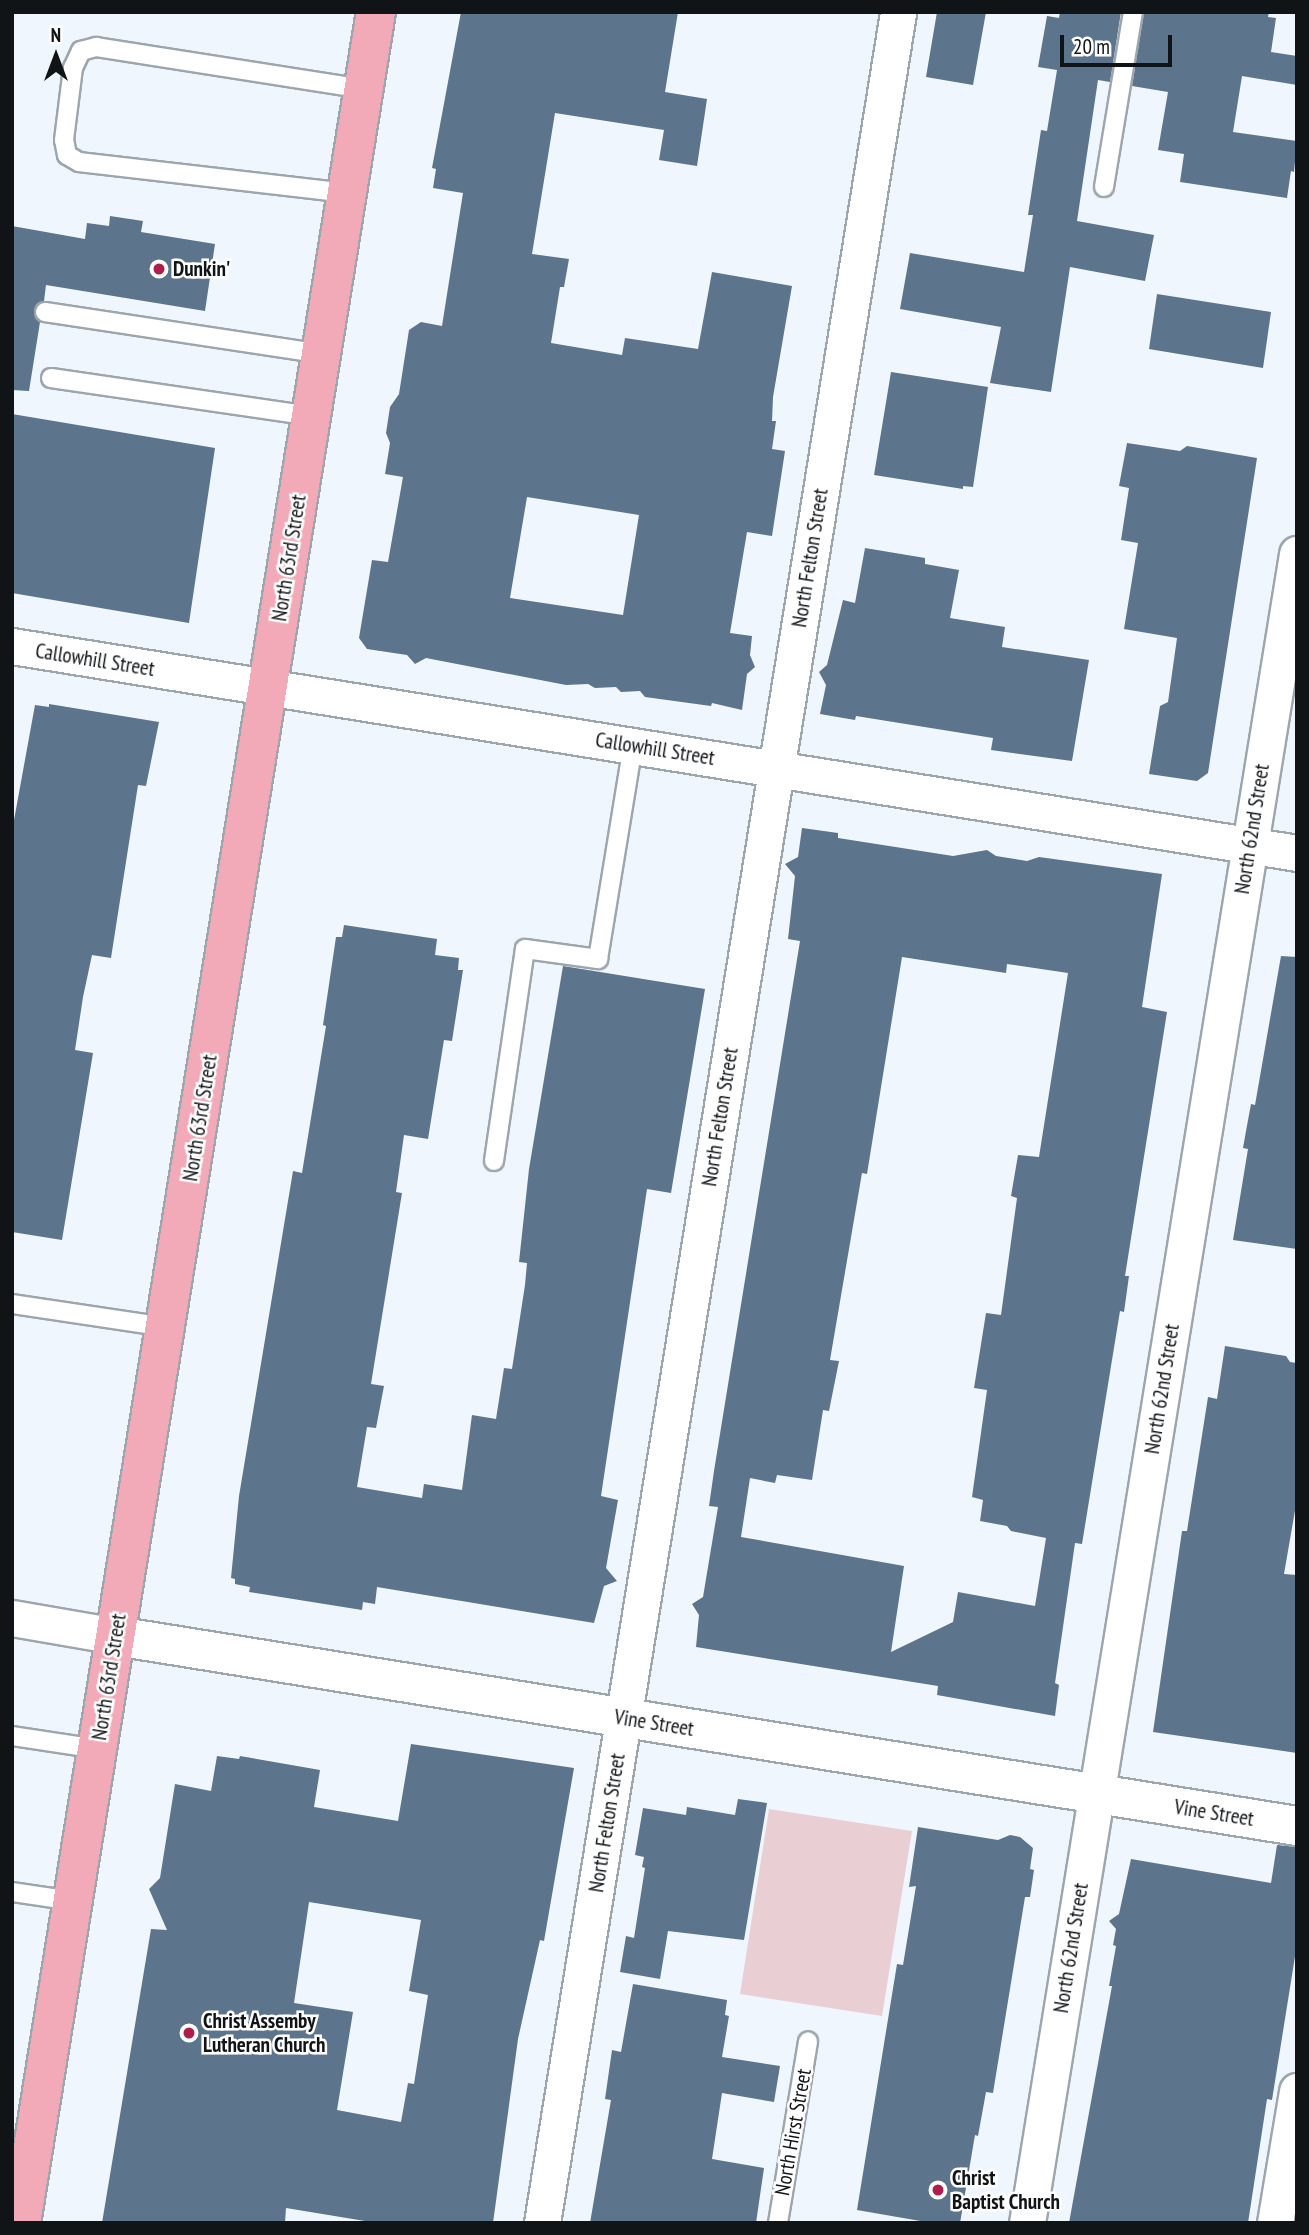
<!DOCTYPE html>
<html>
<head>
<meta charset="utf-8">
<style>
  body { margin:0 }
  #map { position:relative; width:1309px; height:2235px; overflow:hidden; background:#f0f6fd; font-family:"PT Sans Narrow",sans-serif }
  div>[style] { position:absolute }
  .green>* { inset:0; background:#e9cfd3 }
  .building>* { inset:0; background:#5c748c }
  .roads { filter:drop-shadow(2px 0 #9da5ad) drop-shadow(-2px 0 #9da5ad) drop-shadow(0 2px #9da5ad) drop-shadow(0 -2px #9da5ad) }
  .service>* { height:18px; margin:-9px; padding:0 9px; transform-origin:9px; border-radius:9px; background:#fff }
  .minor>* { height:35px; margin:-17.5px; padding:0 17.5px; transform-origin:17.5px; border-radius:17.5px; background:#fff }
  .tertiary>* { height:38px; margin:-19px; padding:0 19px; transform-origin:19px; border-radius:19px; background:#fff }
  .primary>* { height:38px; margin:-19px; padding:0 19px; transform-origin:19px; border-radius:19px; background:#f2aab8 }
  .dots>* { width:19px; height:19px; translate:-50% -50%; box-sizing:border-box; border:4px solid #fff; border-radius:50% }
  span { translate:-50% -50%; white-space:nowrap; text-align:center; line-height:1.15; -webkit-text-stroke:5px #fff; paint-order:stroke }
  .poi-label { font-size:21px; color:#111417; font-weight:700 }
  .left { translate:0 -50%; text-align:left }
  .street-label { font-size:21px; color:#111417 }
  .frame { position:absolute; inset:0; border:14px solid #111417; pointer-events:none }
  .north { position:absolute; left:21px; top:21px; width:70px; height:70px; -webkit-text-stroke:5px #fff; paint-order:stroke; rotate:0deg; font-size:19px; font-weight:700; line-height:28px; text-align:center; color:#111417 }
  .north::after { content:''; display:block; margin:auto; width:24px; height:32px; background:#111417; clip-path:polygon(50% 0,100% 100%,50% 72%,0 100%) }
  .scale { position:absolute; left:1060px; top:35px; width:112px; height:32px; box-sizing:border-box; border:4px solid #111417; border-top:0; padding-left:9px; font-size:21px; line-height:24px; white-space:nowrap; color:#111417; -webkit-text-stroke:5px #fff; paint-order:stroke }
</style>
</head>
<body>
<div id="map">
  <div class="green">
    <i style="clip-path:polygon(769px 1809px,912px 1831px,882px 2016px,740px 1994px)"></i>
  </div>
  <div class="building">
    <i style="clip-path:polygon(evenodd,461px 12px,678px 12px,665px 92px,707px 99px,697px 166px,659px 160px,664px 130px,555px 113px,532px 254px,569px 259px,564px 287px,560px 287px,551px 343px,622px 355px,625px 338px,698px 349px,712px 272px,792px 286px,773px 397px,772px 421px,776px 421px,772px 449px,785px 451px,772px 536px,747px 532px,730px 633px,752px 636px,750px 655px,755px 667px,747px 674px,742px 710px,712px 703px,711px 706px,645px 697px,640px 691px,621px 692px,616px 687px,595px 688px,588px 684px,566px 685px,426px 658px,415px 664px,407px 655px,367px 649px,359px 638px,372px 560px,388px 562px,403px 477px,385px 474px,390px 443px,386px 433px,390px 407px,399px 394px,409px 330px,421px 322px,442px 326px,463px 193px,433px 188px,436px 169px,432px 168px,461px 12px,527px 497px,639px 515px,623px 615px,510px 598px,527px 497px)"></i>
    <i style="clip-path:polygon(937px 12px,986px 12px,973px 85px,926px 77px)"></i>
    <i style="clip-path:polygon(1060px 12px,1121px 12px,1110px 82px,1098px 80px,1077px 221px,1154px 235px,1145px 281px,1070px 267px,1051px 392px,990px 383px,1001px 327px,900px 309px,910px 253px,1024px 272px,1033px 215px,1028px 215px,1041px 130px,1047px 131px,1057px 70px,1038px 67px,1047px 16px,1059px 18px)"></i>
    <i style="clip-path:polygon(1144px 12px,1269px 12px,1268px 17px,1276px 18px,1271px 52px,1297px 56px,1297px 85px,1242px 76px,1233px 132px,1297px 141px,1294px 172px,1291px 171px,1287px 198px,1180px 182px,1184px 154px,1158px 150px,1168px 92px,1132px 86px)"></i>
    <i style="clip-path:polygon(110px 216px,143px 221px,141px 232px,215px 244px,205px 311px,46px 285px,44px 301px,37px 304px,34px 311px,40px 322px,29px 391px,12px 390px,12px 226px,85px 239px,87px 223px,109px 226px)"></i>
    <i style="clip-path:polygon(1157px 294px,1271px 312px,1263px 368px,1149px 349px)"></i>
    <i style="clip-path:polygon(891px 372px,988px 387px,973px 487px,963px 486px,963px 489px,874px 475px)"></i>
    <i style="clip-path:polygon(12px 414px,215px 448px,189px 623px,12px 593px)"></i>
    <i style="clip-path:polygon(1127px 443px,1180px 451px,1187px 446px,1257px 458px,1208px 773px,1197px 781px,1149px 774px,1160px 706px,1168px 702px,1177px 638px,1124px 629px,1138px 543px,1121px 540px,1129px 488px,1119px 486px)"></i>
    <i style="clip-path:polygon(865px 548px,925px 558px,925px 564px,959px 570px,950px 618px,1005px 627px,1002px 647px,1089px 660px,1072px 761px,991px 750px,993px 738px,856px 716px,855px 720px,820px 714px,826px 685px,819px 672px,827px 665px,843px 600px,855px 603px)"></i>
    <i style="clip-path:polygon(49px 704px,159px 722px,146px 786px,138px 785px,111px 958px,92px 955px,83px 997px,75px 1050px,93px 1053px,62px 1240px,12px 1232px,12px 831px,35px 705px,49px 707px)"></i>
    <i style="clip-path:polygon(evenodd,802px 828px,838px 833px,838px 838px,953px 856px,987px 850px,996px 856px,1027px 861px,1039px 857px,1162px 874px,1142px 1007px,1167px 1012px,1125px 1276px,1129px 1276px,1124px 1312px,1120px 1311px,1082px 1544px,1075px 1543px,1055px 1683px,1059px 1685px,1055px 1716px,937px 1695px,938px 1686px,696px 1647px,699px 1615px,692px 1604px,703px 1597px,718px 1507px,709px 1506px,714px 1471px,800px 941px,788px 939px,795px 876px,785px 864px,798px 857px,802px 828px,902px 957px,1006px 973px,1007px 964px,1068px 973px,1039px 1157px,1018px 1155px,1011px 1196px,1017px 1198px,1001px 1315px,986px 1313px,974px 1388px,987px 1390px,972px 1497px,983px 1500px,980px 1521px,1007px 1526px,1011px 1531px,1046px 1538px,1035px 1606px,958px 1592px,953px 1622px,891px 1652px,904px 1566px,741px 1537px,750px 1478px,775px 1483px,777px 1475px,812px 1480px,823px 1410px,829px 1411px,839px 1361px,830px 1360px,862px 1173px,867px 1174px,902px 957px)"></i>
    <i style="clip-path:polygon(344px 925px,437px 939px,435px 955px,459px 958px,458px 970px,463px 970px,452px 1041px,444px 1040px,428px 1139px,404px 1135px,396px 1192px,402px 1193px,371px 1384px,384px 1386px,376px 1428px,367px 1427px,357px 1487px,422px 1498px,424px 1484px,462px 1490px,472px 1415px,496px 1419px,504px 1368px,512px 1369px,525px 1285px,527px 1263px,519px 1262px,529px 1169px,563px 966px,705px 989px,671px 1193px,647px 1189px,601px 1496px,618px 1500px,606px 1568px,617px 1581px,604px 1586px,594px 1623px,377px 1587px,375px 1604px,363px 1602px,362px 1610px,249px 1592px,250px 1587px,235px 1584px,235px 1579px,231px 1578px,239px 1496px,293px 1171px,302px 1173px,326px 1026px,323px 1025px,336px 937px,342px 937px)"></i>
    <i style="clip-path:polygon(1281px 956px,1297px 957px,1297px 1249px,1233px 1240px,1248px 1149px,1243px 1148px,1246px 1131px,1251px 1104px,1255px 1105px)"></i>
    <i style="clip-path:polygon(1225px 1346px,1286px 1356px,1290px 1362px,1297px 1363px,1297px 1499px,1284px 1574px,1297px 1575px,1297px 1753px,1153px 1732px,1182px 1531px,1187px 1531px,1208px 1397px,1217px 1399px)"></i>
    <i style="clip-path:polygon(evenodd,411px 1744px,574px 1768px,544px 1941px,540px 1940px,518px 2039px,493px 2223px,377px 2223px,286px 2208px,285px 2223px,102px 2223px,151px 1929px,167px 1930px,149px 1889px,160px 1878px,175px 1784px,211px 1791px,217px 1756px,239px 1759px,240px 1756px,320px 1770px,314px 1807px,398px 1821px,411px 1744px,309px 1902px,421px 1920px,409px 1991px,428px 1995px,414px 2084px,408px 2083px,401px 2122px,337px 2110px,353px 2012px,294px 2003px,309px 1902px)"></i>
    <i style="clip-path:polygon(738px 1799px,767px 1803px,744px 1940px,668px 1931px,660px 1979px,620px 1972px,626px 1936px,634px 1938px,645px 1868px,642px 1867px,644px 1857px,635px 1855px,643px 1808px,686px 1815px,687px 1807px,735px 1815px)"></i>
    <i style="clip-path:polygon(918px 1827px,998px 1840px,1010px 1835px,1020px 1837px,1033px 1848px,1030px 1869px,1034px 1870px,1030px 1897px,1025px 1897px,993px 2093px,986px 2092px,978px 2136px,975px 2135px,960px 2223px,932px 2223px,857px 2210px,897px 1964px,903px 1965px,916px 1886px,909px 1887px)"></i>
    <i style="clip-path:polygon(1277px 1845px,1297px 1847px,1297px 1944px,1272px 2100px,1267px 2099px,1248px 2223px,1069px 2223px,1112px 1986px,1109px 1986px,1116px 1946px,1113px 1945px,1116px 1929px,1109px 1921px,1119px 1914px,1131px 1859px,1271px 1883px)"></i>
    <i style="clip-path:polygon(633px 1984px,727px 2000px,725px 2015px,729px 2016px,722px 2057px,780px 2066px,774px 2102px,722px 2093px,712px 2159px,764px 2168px,756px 2223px,590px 2223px,611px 2100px,605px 2099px,612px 2050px,621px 2052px)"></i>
  </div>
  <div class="roads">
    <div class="service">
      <i style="left:1104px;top:187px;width:177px;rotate:-80.6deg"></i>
      <i style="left:347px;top:193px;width:270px;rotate:-173.4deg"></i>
      <i style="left:79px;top:162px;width:14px;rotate:-150deg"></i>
      <i style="left:67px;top:155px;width:15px;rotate:-101deg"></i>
      <i style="left:64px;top:140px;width:73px;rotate:-82.9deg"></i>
      <i style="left:73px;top:68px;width:19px;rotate:-65deg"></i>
      <i style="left:81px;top:51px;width:16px;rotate:-15deg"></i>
      <i style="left:96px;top:47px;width:271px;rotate:8.9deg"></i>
      <i style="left:45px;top:312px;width:280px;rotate:8.6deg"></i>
      <i style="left:51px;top:378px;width:264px;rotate:8.3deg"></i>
      <i style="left:494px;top:1161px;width:214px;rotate:-81.7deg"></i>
      <i style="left:525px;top:949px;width:74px;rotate:7.8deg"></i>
      <i style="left:598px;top:959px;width:216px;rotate:-80.7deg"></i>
      <i style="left:12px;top:1304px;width:156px;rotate:8.5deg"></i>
      <i style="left:12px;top:1736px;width:87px;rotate:8.6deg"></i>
      <i style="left:12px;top:1892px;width:62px;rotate:8.4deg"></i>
      <i style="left:778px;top:2223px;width:184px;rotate:-80.6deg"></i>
    </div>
    <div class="minor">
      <i style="left:12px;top:646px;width:1302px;rotate:9.15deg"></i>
      <i style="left:12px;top:1618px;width:106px;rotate:9.8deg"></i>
      <i style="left:542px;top:2223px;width:2239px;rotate:-80.85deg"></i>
      <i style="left:1027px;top:2223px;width:1691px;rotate:-80.81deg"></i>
      <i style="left:1275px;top:2223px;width:134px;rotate:-80.5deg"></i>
    </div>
    <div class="tertiary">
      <i style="left:116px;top:1636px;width:1196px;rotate:9.14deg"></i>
    </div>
    <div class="primary">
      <i style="left:21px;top:2223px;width:2239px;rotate:-80.88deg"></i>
    </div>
  </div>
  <div class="dots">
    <i style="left:159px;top:269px;background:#af1d4c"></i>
    <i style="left:189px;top:2033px;background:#af1d4c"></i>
    <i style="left:938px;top:2190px;background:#af1d4c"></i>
  </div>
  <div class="poi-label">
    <span class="left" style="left:173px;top:269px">Dunkin'</span>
    <span class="left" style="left:203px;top:2033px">Christ Assemby<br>Lutheran Church</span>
    <span class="left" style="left:952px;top:2190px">Christ<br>Baptist Church</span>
  </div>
  <div class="street-label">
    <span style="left:289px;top:558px;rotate:-81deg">North 63rd Street</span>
    <span style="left:810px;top:558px;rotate:-81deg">North Felton Street</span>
    <span style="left:95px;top:660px;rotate:9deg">Callowhill Street</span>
    <span style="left:655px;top:749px;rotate:9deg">Callowhill Street</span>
    <span style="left:1252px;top:829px;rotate:-81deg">North 62nd Street</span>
    <span style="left:720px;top:1117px;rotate:-81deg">North Felton Street</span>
    <span style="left:200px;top:1118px;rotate:-81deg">North 63rd Street</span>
    <span style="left:1162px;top:1389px;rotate:-81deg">North 62nd Street</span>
    <span style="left:109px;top:1677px;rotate:-81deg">North 63rd Street</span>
    <span style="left:654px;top:1723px;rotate:9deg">Vine Street</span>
    <span style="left:1214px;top:1813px;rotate:9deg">Vine Street</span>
    <span style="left:607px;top:1823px;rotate:-81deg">North Felton Street</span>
    <span style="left:1071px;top:1948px;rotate:-81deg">North 62nd Street</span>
    <span style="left:793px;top:2132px;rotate:-80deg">North Hirst Street</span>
  </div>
  <div class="frame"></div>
  <div class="north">N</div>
  <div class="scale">20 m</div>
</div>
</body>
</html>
